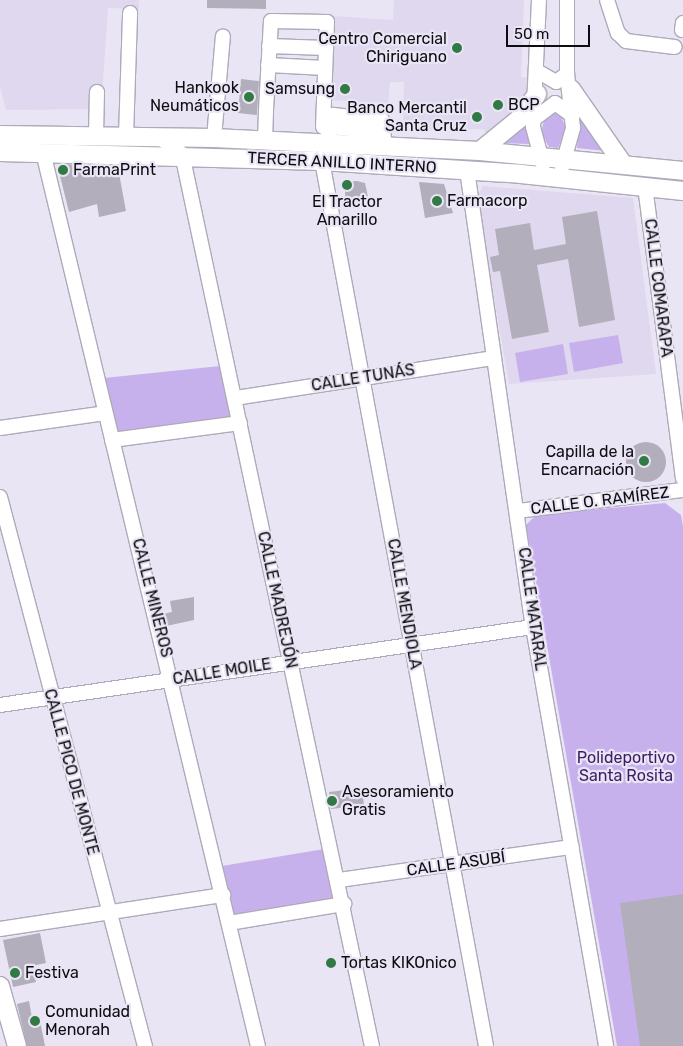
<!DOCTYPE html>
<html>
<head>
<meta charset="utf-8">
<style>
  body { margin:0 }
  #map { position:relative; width:683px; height:1046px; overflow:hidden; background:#eae5f4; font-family:Rubik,sans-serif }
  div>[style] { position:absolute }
  .built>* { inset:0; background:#dfd8ee }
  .green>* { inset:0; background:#c6b1ed }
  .building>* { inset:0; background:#b2aebc }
  .round { border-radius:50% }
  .roads { filter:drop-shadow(1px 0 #aeaab8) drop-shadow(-1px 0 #aeaab8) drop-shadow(0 1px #aeaab8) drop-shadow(0 -1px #aeaab8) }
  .minor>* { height:14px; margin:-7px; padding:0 7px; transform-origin:7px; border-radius:7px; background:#fff }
  .major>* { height:18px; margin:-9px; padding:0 9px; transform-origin:9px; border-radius:9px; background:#fff }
  .dots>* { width:14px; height:14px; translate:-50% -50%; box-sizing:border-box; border:2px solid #eae5f4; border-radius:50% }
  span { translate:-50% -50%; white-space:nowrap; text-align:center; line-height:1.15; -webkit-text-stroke:4.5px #eae5f4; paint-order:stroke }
  .poi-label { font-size:16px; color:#0e0c11 }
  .right { translate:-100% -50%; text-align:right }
  .left { translate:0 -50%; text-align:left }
  .street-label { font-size:16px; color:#0e0c11 }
  .park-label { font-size:16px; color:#3d1b66 }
  .scale { position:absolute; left:506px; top:25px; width:84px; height:22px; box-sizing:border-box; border:2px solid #0e0c11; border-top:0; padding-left:6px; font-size:15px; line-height:18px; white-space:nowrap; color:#0e0c11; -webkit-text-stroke:4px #eae5f4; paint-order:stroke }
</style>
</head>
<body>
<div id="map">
  <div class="built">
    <i style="clip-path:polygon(0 0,139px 0,139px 9px,108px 8px,101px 109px,6px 110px,0 87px)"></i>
    <i style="clip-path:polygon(394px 0,524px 0,521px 77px,531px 78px,529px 96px,513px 119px,490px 137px,483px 129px,403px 130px,404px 82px,390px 82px,388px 103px,328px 100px,333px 16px,393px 20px)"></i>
    <i style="clip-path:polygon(483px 186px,633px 198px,656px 374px,509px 384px,477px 197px)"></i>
  </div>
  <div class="green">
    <i style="clip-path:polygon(552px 112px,561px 116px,566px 128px,558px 148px,549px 147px,541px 133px,545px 116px)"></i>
    <i style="clip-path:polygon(580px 116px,606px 151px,577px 148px)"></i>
    <i style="clip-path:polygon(526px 123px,529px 144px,504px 143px,513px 136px)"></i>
    <i style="clip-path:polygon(618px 335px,623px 363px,574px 372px,569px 343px)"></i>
    <i style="clip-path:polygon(563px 344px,568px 374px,520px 382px,515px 353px)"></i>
    <i style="clip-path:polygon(220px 366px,232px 420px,118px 435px,104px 378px)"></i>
    <i style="clip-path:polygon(665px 503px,681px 515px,683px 527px,683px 1046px,617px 1046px,526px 525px,536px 515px)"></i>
    <i style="clip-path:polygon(324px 849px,335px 901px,233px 917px,222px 866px)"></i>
  </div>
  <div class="building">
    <i style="clip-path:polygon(207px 0,266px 0,266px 9px,207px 8px)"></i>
    <i style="clip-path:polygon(241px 79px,259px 81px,257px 115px,238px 113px)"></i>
    <i style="clip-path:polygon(64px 164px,118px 168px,126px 211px,99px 217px,97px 204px,69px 212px,59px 172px)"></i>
    <i style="clip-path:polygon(357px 181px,365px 183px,368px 197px,346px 202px,344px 182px)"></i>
    <i style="clip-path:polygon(419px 182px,444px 184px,453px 213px,425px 218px)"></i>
    <i style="clip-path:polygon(597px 211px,615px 320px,579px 327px,568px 259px,537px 265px,549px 332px,512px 339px,500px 271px,493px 272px,490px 257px,499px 255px,495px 229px,530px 223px,534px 250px,566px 244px,562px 217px)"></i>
    <i class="round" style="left:626px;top:442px;width:40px;height:40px"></i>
    <i style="clip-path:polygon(194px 597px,194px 620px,166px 626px,163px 614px,172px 612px,170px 601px)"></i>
    <i style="clip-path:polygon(362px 788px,364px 805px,331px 809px,329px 792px)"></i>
    <i style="clip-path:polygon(683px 894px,683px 1046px,640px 1046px,620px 903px)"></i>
    <i style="clip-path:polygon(40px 933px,46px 963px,32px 966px,36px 982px,13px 987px,3px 940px)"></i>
    <i style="clip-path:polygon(29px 1001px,32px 1018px,39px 1016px,45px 1046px,27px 1046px,17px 1004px)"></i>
  </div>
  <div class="roads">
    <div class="minor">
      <i style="left:539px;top:0;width:127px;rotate:92.7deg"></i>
      <i style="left:533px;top:127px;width:39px;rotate:75deg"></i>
      <i style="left:607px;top:0;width:35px;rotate:72deg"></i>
      <i style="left:618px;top:33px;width:11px;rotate:45deg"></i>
      <i style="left:626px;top:41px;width:49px;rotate:7deg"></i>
      <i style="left:682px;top:30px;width:7px;rotate:-82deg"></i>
      <i style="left:268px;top:65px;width:57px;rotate:3deg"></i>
      <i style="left:537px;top:71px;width:22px;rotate:30deg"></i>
      <i style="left:556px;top:82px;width:14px;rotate:-36deg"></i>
      <i style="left:534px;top:119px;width:26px;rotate:-37deg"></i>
      <i style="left:555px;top:103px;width:22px;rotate:36deg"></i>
      <i style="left:323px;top:127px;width:79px;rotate:-87.8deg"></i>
      <i style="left:329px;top:127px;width:54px;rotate:5.3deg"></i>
      <i style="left:96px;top:135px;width:43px;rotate:-88.7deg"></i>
      <i style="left:126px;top:136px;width:123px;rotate:-88.1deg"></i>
      <i style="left:160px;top:138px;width:27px;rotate:36deg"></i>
      <i style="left:182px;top:154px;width:912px;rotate:77.98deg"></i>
      <i style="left:204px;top:139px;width:10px;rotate:-6deg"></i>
      <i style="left:214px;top:138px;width:102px;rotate:-85deg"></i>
      <i style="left:265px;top:140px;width:30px;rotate:-88deg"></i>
      <i style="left:266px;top:110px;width:89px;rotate:-86.8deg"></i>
      <i style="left:271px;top:21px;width:56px;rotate:1deg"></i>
      <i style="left:327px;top:22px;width:26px;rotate:92deg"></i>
      <i style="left:326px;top:48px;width:57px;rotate:-178deg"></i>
      <i style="left:326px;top:144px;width:30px;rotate:-76deg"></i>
      <i style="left:333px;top:115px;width:49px;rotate:5.8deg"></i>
      <i style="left:382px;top:120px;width:27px;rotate:84deg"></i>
      <i style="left:43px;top:152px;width:919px;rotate:76.48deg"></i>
      <i style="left:322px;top:161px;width:900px;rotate:79.5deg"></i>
      <i style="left:562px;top:167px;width:41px;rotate:-74.2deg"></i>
      <i style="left:573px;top:128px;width:54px;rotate:-96.3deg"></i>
      <i style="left:567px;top:74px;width:74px;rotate:-90deg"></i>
      <i style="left:467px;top:170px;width:462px;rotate:81.8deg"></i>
      <i style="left:533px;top:627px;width:425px;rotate:80.1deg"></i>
      <i style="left:645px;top:186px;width:295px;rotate:82.6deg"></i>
      <i style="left:235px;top:398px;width:260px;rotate:-8.8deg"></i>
      <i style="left:0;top:428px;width:106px;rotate:-8.1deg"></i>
      <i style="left:112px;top:440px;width:129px;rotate:-7.6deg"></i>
      <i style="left:0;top:497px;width:568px;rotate:75.21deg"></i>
      <i style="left:518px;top:511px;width:166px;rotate:-7.3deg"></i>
      <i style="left:0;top:705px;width:539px;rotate:-8.33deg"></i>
      <i style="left:339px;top:880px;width:235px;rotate:-8.1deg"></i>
      <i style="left:229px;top:923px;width:117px;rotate:-9.4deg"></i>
      <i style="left:0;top:929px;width:226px;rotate:-8.7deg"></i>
    </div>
    <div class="major">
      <i style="left:571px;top:89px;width:91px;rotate:55.3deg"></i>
      <i style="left:0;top:135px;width:214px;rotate:0.8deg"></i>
      <i style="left:214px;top:138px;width:266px;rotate:2.8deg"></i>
      <i style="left:480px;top:151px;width:204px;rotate:5.6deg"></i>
      <i style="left:480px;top:151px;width:50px;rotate:-39.4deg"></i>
      <i style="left:519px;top:119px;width:31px;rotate:-54deg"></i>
      <i style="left:0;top:152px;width:322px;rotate:1.6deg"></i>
      <i style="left:322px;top:161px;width:199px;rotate:3.7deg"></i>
      <i style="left:521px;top:174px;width:163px;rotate:6deg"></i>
      <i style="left:0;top:986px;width:62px;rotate:74.2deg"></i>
    </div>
  </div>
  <div class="dots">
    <i style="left:457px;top:48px;background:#317945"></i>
    <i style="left:345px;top:89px;background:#317945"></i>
    <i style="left:249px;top:97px;background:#317945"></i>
    <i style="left:498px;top:105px;background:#317945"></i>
    <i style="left:477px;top:117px;background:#317945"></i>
    <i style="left:63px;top:170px;background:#317945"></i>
    <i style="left:347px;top:185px;background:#317945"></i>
    <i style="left:437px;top:201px;background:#317945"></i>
    <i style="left:644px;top:461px;background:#317945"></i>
    <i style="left:332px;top:801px;background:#317945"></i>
    <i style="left:331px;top:963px;background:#317945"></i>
    <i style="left:15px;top:973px;background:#317945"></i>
    <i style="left:35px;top:1021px;background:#317945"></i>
  </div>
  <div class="poi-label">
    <span class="right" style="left:447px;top:48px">Centro Comercial<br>Chiriguano</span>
    <span class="right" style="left:239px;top:97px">Hankook<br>Neumáticos</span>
    <span class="right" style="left:335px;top:89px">Samsung</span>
    <span class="left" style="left:508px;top:105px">BCP</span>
    <span class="right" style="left:467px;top:117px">Banco Mercantil<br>Santa Cruz</span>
    <span class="left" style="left:73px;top:170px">FarmaPrint</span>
    <span class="left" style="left:447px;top:201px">Farmacorp</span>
    <span style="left:347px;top:211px">El Tractor<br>Amarillo</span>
    <span class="right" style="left:634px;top:461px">Capilla de la<br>Encarnación</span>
    <span class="left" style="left:342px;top:801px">Asesoramiento<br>Gratis</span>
    <span class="left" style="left:341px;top:963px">Tortas KIKOnico</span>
    <span class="left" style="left:25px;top:973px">Festiva</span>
    <span class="left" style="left:45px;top:1021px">Comunidad<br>Menorah</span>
  </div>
  <div class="street-label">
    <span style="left:342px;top:163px;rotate:3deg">TERCER ANILLO INTERNO</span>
    <span style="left:658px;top:288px;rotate:83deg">CALLE COMARAPA</span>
    <span style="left:363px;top:378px;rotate:-9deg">CALLE TUNÁS</span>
    <span style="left:600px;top:501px;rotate:-7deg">CALLE O. RAMÍREZ</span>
    <span style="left:152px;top:598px;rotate:76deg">CALLE MINEROS</span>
    <span style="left:277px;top:600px;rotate:78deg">CALLE MADREJÓN</span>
    <span style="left:404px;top:604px;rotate:80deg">CALLE MENDIOLA</span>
    <span style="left:532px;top:609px;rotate:82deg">CALLE MATARAL</span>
    <span style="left:222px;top:672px;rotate:-9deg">CALLE MOILE</span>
    <span style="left:71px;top:772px;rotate:75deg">CALLE PICO DE MONTE</span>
    <span style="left:456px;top:864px;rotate:-8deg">CALLE ASUBÍ</span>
  </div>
  <div class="park-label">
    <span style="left:626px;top:767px">Polideportivo<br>Santa Rosita</span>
  </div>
  <div class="scale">50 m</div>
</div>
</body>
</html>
